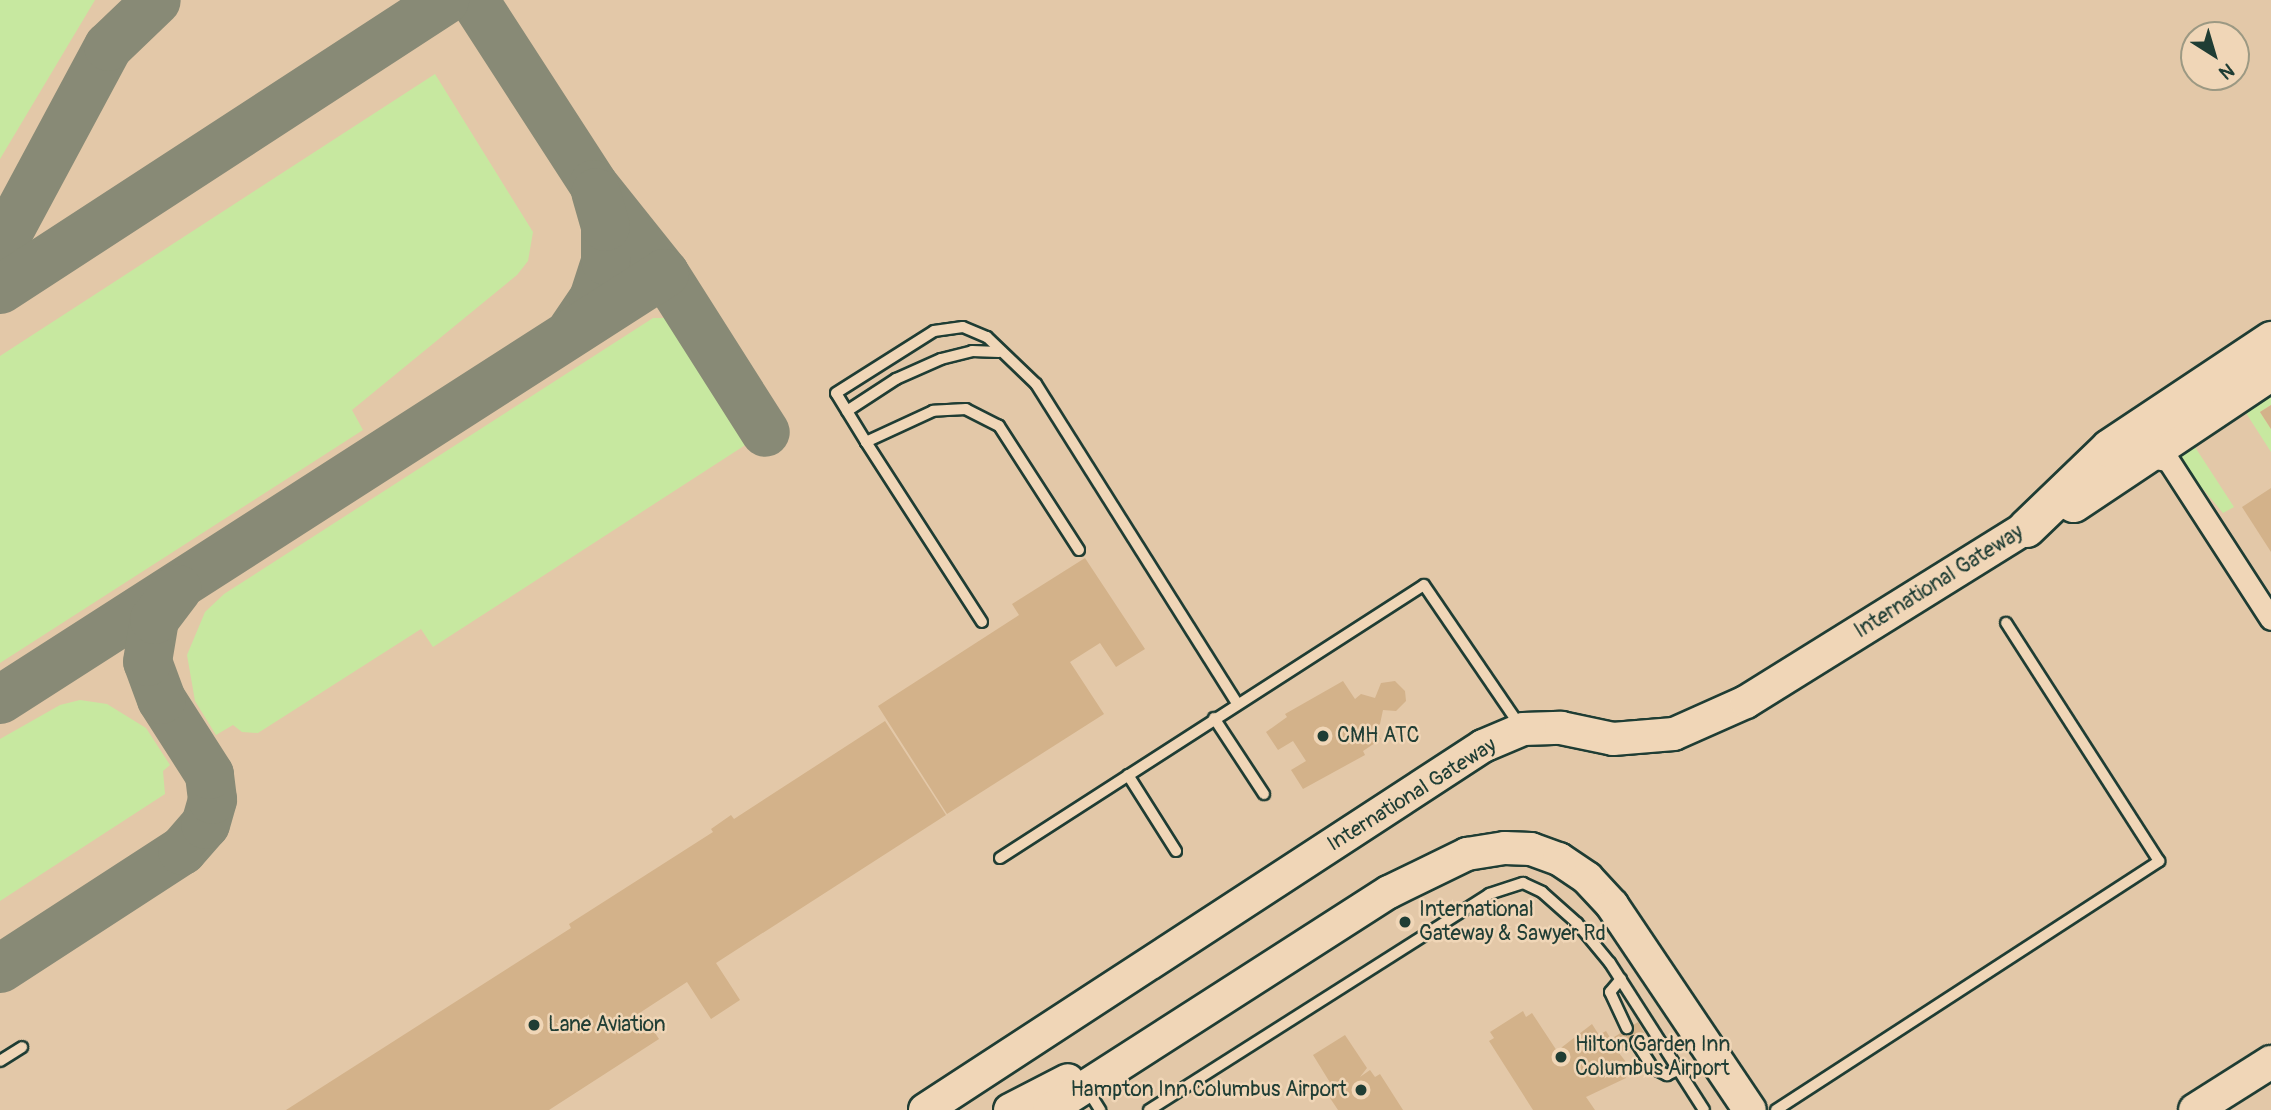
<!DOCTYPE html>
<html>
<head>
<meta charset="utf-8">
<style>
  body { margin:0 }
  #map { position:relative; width:2271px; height:1110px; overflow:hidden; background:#f0d6b7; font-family:Pangolin,sans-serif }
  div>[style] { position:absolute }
  .built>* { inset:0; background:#e3c8a8 }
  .green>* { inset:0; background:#c7e8a0 }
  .taxiway>* { height:49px; margin:-24.5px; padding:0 24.5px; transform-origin:24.5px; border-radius:24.5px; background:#888a76 }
  .building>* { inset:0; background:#d3b28a }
  .roads { filter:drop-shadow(2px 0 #1f3d34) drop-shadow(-2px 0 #1f3d34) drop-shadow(0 2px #1f3d34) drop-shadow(0 -2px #1f3d34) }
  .lane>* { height:10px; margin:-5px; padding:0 5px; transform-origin:5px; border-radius:5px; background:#f0d6b7 }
  .street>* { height:21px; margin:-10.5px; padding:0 10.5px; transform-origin:10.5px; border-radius:10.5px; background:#f0d6b7 }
  .primary>* { height:32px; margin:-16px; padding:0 16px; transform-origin:16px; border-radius:16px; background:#f0d6b7 }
  .highway>* { height:37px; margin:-18.5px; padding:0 18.5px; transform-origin:18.5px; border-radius:18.5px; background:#f0d6b7 }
  .dots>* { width:19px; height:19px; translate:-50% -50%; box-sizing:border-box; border:4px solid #f0d6b7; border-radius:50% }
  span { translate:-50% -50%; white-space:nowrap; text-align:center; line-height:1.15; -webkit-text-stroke:5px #f0d6b7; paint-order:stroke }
  .street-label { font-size:21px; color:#1f3d34 }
  .poi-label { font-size:21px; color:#1f3d34 }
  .left { translate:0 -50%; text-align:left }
  .right { translate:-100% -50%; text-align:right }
  .north { position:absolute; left:2180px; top:21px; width:70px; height:70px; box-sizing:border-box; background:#f0d6b7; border:2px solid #9c9983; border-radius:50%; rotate:143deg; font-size:19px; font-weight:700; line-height:28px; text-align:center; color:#1f3d34 }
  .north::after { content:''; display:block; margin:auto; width:24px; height:32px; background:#1f3d34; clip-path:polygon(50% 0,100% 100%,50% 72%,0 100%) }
</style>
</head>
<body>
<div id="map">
  <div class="built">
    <i style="clip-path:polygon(evenodd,0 0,2271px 0,2271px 1110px,0 1110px,0 0,2194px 35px,2236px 35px,2236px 77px,2194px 77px,2194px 35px)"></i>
  </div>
  <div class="green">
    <i style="clip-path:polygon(0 0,95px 0,0 159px)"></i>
    <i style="clip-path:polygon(435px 74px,533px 232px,528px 261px,517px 275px,352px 410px,363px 430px,0 663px,0 356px)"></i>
    <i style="clip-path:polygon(653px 318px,666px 318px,680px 325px,751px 435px,750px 442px,433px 647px,421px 629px,258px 733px,242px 732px,233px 725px,216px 735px,195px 701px,187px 655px,205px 612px,224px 594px)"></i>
    <i style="clip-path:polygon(2271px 383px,2271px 405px,2260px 412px,2271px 429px,2271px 452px,2246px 413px,2229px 424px,2225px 417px)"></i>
    <i style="clip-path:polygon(2208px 431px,2211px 436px,2195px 447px,2234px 507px,2223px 513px,2182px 464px,2179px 455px,2180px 445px)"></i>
    <i style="clip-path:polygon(80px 700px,107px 704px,146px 728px,170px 765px,163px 771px,165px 794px,0 901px,0 739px,60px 705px)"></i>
  </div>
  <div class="taxiway">
    <i style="left:474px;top:0;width:219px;rotate:57.1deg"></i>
    <i style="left:593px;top:184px;width:114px;rotate:51.4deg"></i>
    <i style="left:664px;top:273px;width:188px;rotate:57.6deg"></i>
    <i style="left:0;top:247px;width:228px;rotate:-61.8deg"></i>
    <i style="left:108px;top:46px;width:66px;rotate:-43.8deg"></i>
    <i style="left:0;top:289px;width:530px;rotate:-33.06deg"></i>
    <i style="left:572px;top:329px;width:37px;rotate:-56deg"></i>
    <i style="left:593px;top:298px;width:40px;rotate:-72deg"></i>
    <i style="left:605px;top:260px;width:34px;rotate:-90deg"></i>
    <i style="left:605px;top:226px;width:35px;rotate:-106deg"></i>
    <i style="left:0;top:699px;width:789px;rotate:-32.68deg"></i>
    <i style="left:0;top:968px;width:217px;rotate:-33deg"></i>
    <i style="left:182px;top:850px;width:35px;rotate:-49deg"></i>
    <i style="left:205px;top:824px;width:26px;rotate:-74deg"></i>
    <i style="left:212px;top:799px;width:25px;rotate:-97deg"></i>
    <i style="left:209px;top:774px;width:89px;rotate:-122.6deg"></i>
    <i style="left:161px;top:699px;width:40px;rotate:-110.2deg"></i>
    <i style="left:147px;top:661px;width:43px;rotate:-80.5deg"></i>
    <i style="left:154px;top:619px;width:38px;rotate:-53deg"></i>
  </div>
  <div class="building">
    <i style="clip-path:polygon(2271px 405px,2271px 429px,2260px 412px)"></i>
    <i style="clip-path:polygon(2271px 488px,2271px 552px,2242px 507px)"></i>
    <i style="clip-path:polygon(1085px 558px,1145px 649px,1116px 667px,1100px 643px,1070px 662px,1104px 714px,947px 814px,878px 706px,1019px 615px,1012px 604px)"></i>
    <i style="clip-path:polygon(1343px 681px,1355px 699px,1361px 694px,1375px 698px,1381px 683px,1395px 681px,1405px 691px,1406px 701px,1396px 711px,1383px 710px,1380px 724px,1374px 728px,1381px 739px,1363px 751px,1365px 755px,1303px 789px,1291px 770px,1306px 761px,1293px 741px,1278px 750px,1266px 732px,1287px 717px,1285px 714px)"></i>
    <i style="clip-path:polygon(885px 721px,946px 815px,716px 963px,740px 1000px,711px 1019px,687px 982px,641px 1012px,659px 1039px,549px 1110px,286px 1110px,571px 928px,569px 924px,713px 832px,711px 829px,731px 815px,734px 819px)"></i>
    <i style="clip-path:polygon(1523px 1011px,1526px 1017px,1532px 1013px,1557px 1051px,1592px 1024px,1599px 1035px,1606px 1031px,1611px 1039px,1638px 1022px,1646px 1036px,1619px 1053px,1626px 1062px,1619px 1066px,1626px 1078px,1586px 1097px,1595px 1110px,1533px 1110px,1489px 1041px,1494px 1038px,1490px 1032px)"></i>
    <i style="clip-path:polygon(1345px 1035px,1367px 1068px,1360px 1077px,1370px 1070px,1375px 1077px,1380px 1074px,1403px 1110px,1338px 1110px,1328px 1095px,1334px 1089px,1313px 1055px)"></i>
  </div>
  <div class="roads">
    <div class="lane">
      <i style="left:847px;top:411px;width:59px;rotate:-33.1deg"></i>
      <i style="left:896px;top:379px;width:49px;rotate:-24deg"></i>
      <i style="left:941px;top:359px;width:32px;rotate:-14deg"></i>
      <i style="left:972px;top:351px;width:27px;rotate:2deg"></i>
      <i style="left:866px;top:442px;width:214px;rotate:57.2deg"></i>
      <i style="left:1079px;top:550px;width:148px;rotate:-122.8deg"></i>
      <i style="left:999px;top:426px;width:37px;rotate:-153deg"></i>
      <i style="left:966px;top:409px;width:33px;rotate:177deg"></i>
      <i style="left:933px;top:411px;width:74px;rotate:155.2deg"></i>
      <i style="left:866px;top:442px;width:57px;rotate:-121.5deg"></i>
      <i style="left:836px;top:393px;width:116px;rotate:-32.3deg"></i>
      <i style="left:934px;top:331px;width:29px;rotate:-8deg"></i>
      <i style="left:963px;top:327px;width:26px;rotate:23deg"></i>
      <i style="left:987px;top:337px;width:68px;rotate:43.8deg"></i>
      <i style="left:1036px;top:384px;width:377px;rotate:57.8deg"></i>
      <i style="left:1214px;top:718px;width:91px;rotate:56.7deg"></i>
      <i style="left:1128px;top:775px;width:90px;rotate:57.7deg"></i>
      <i style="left:1000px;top:858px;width:504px;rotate:-32.78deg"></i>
      <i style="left:1424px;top:585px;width:172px;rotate:55.7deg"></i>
      <i style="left:1621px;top:979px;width:17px;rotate:130deg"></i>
      <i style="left:1610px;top:992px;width:40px;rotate:65deg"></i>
      <i style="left:1636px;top:1042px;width:31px;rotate:57deg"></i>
      <i style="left:1653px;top:1068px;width:16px;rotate:27deg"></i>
      <i style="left:1667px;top:1075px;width:14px;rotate:-25deg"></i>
      <i style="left:0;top:1061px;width:26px;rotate:-32deg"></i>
      <i style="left:1087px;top:1089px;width:25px;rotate:58deg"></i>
      <i style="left:1149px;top:1110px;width:403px;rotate:-32.4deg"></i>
      <i style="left:1489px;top:894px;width:36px;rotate:-18deg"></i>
      <i style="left:1523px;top:883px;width:21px;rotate:25deg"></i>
      <i style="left:1542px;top:892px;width:47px;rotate:41.5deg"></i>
      <i style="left:1577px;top:923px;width:52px;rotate:50.5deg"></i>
      <i style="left:1610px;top:963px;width:174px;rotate:57.4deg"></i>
      <i style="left:1776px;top:1110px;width:457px;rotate:-33deg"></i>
      <i style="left:2159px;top:861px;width:283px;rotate:-122.7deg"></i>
    </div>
    <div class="street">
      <i style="left:2148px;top:457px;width:20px;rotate:9deg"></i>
      <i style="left:2168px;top:460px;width:189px;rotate:57.1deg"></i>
    </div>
    <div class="primary">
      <i style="left:925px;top:1110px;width:666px;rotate:-33.12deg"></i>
      <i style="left:1483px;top:746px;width:43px;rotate:-23deg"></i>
      <i style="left:1523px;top:729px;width:38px;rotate:-2deg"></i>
      <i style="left:1561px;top:728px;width:53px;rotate:11.9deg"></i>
      <i style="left:1613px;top:739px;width:61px;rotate:-4.7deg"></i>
      <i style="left:1674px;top:734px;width:79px;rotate:-24deg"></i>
      <i style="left:1746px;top:702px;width:330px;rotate:-31.9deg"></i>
      <i style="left:1010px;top:1110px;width:65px;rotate:-27.3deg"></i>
      <i style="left:1049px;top:1110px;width:404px;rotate:-32.7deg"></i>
      <i style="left:1389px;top:892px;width:87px;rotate:-26deg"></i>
      <i style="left:1467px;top:854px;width:38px;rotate:-9deg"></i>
      <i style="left:1505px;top:848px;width:26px;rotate:2deg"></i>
      <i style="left:1531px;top:849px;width:30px;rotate:20deg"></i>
      <i style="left:1559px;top:859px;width:34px;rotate:34deg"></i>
      <i style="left:1587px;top:878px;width:37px;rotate:47deg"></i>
      <i style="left:1612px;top:905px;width:247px;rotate:56.1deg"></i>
      <i style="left:2195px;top:1110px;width:90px;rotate:-32.3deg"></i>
    </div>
    <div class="highway">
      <i style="left:2073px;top:503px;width:238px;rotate:-33.7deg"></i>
      <i style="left:2026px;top:528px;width:115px;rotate:-43.9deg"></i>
      <i style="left:2109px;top:448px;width:195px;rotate:-33.7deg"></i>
    </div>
  </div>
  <div class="dots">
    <i style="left:1323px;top:736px;background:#1f3d34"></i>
    <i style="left:1405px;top:922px;background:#1f3d34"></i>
    <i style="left:534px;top:1025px;background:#1f3d34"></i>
    <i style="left:1561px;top:1057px;background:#1f3d34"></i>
    <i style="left:1361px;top:1090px;background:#1f3d34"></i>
  </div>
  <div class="street-label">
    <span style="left:1939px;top:582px;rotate:-32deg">International Gateway</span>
    <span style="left:1412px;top:795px;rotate:-32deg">International Gateway</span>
  </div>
  <div class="poi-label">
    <span class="left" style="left:1337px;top:736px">CMH ATC</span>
    <span class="left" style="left:1419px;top:922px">International<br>Gateway &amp; Sawyer Rd</span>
    <span class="left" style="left:548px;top:1025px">Lane Aviation</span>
    <span class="left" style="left:1575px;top:1057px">Hilton Garden Inn<br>Columbus Airport</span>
    <span class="right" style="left:1347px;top:1090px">Hampton Inn Columbus Airport</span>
  </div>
  <div class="north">N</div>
</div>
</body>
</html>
